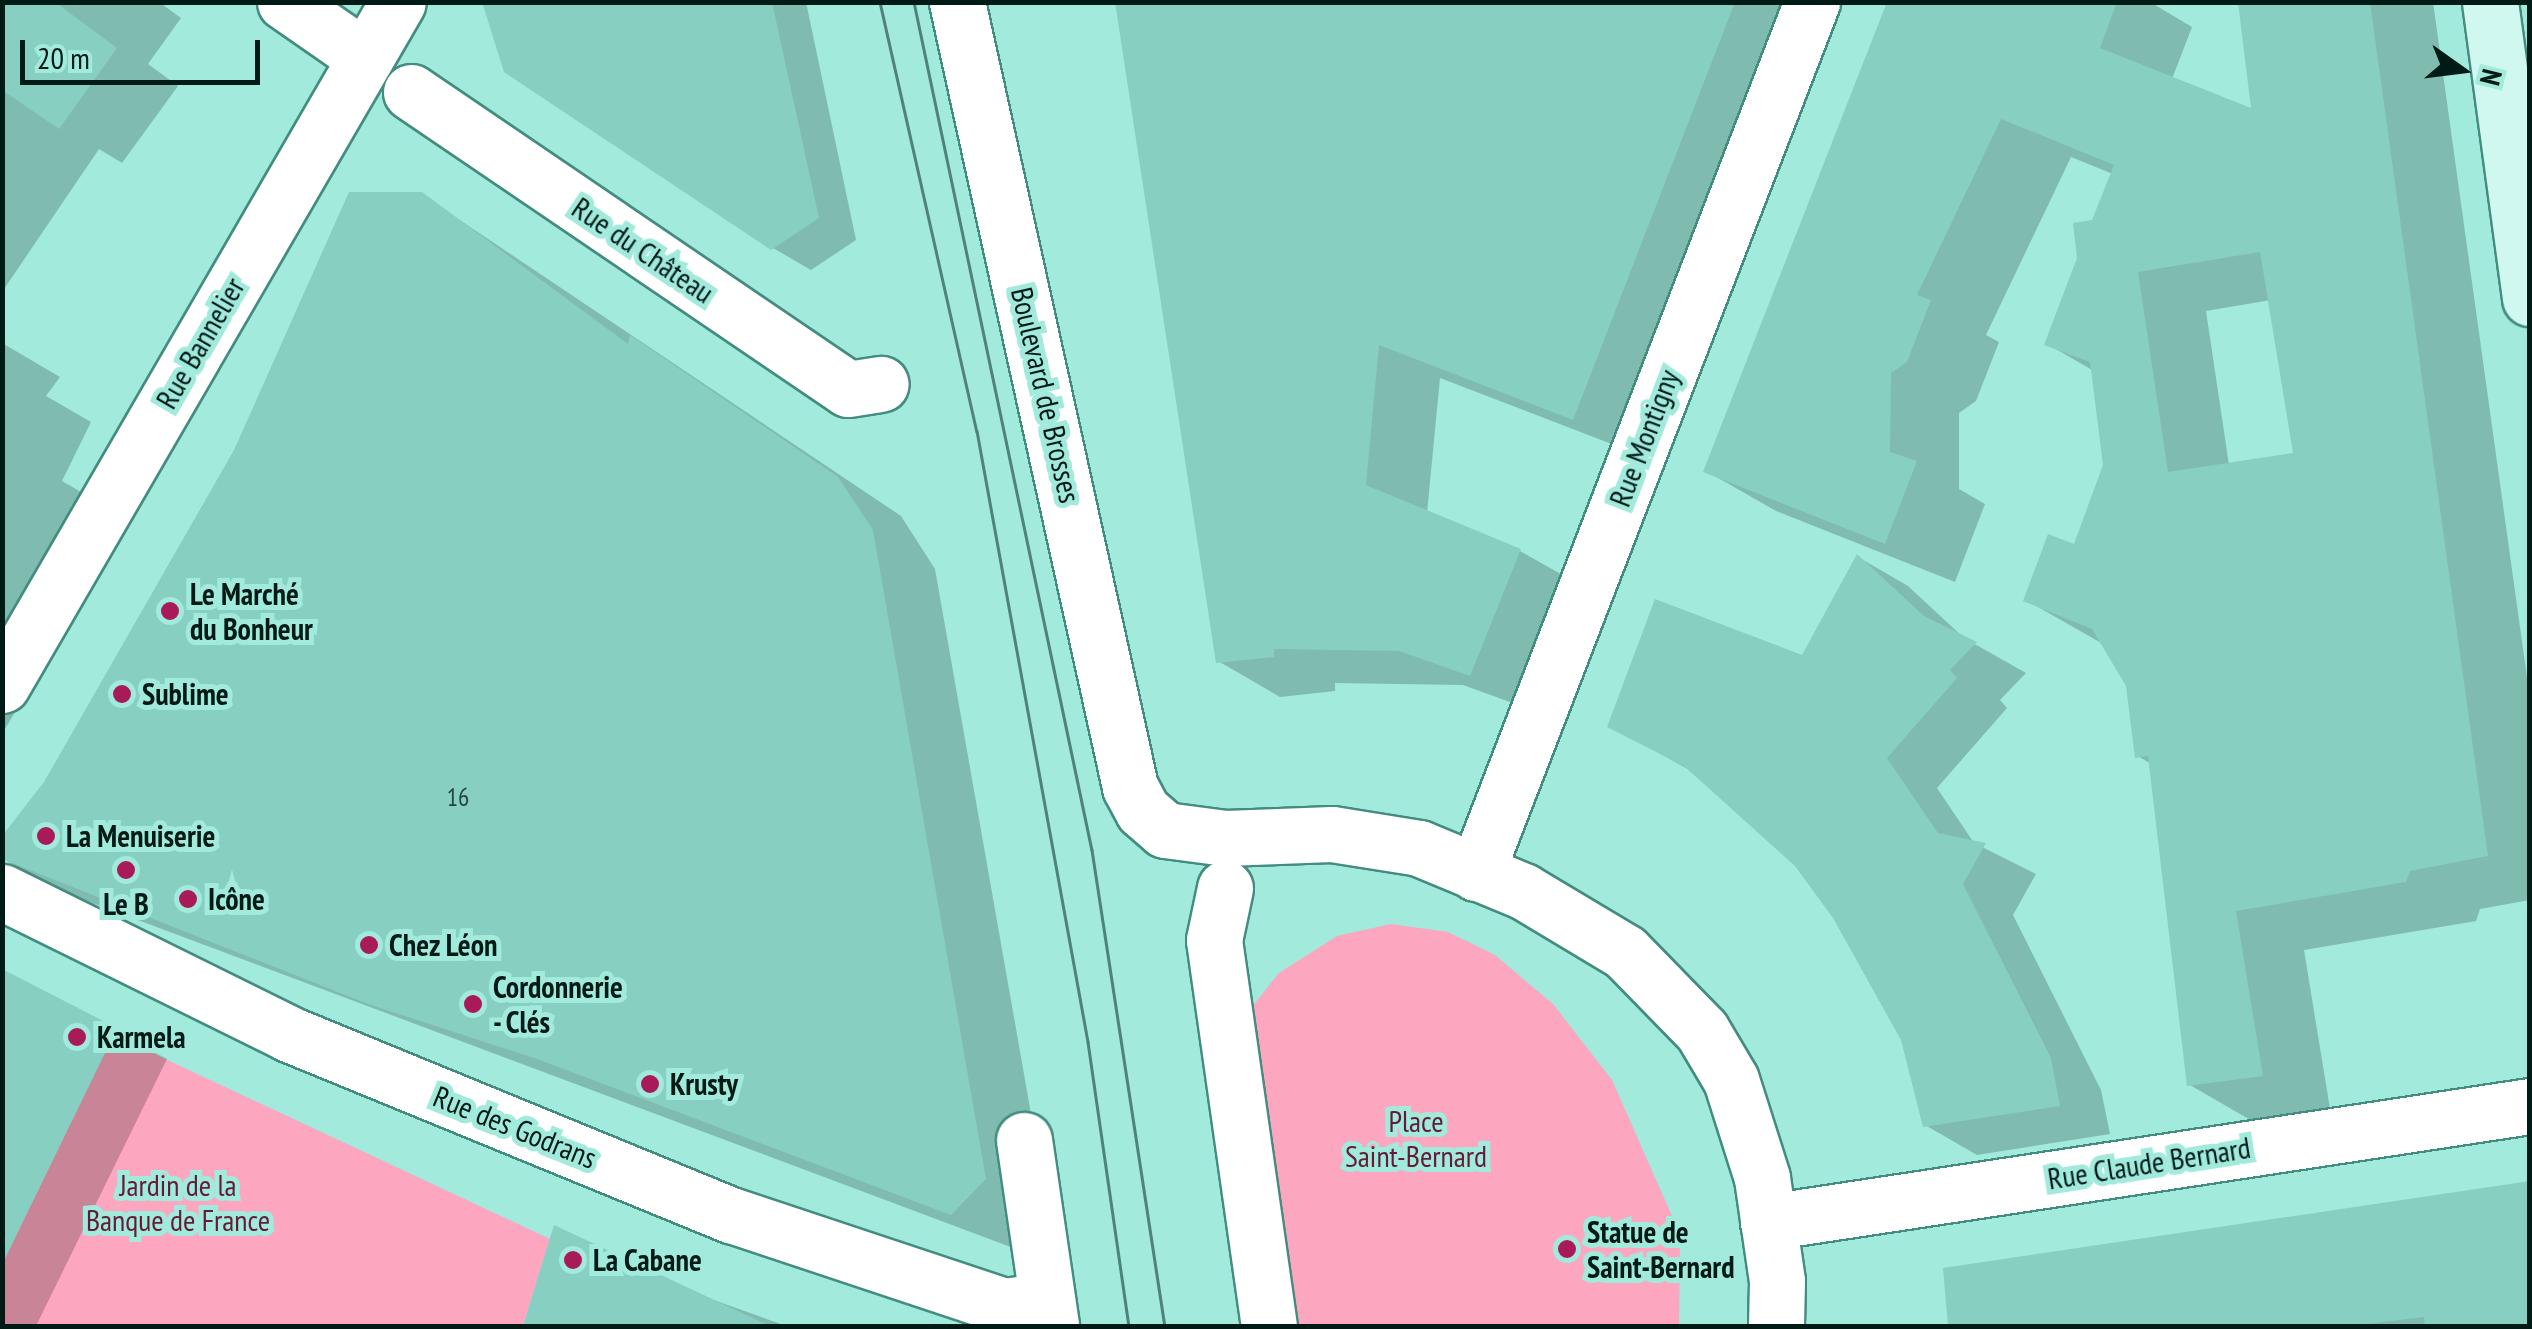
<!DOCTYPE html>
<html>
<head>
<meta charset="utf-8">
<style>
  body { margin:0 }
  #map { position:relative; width:2532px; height:1329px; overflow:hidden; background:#a1eadc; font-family:"PT Sans Narrow",sans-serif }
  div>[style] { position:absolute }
  .green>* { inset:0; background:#fca6bf }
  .shadow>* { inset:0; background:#0003 }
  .building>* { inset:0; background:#86cfc1 }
  .roads { filter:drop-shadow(2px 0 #438c80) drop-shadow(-2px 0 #438c80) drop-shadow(0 2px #438c80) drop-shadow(0 -2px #438c80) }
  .pedestrian>* { height:55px; margin:-27.5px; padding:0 27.5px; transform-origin:27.5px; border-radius:27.5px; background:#fff }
  .minor>* { height:55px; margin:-27.5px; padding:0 27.5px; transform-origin:27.5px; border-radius:27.5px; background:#fff }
  .tertiary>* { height:55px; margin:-27.5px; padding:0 27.5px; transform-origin:27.5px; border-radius:27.5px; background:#fff }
  .secondary>* { height:55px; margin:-27.5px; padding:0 27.5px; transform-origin:27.5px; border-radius:27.5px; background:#d1f7f1 }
  .tram>* { height:2.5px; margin:-1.25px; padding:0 1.25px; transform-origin:1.25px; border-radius:1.25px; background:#508279 }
  .dots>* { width:28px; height:28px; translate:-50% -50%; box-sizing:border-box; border:5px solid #a1eadc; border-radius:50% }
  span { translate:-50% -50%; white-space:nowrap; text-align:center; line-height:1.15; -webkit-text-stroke:10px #a1eadc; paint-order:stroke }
  .number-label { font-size:25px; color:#224741 }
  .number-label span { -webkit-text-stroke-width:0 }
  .street-label { font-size:30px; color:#001a16 }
  .poi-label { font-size:30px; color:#001a16; font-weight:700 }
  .left { translate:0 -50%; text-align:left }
  .park-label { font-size:30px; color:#641b37 }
  .frame { position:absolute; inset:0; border:5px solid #001a16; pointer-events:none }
  .north { position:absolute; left:2412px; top:20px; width:100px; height:100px; -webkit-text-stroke:8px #a1eadc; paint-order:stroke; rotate:104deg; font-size:28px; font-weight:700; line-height:40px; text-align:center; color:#001a16 }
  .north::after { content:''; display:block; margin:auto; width:35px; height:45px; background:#001a16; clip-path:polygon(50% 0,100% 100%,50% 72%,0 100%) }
  .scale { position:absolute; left:20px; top:40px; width:240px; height:45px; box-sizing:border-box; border:5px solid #001a16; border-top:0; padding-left:12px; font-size:30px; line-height:35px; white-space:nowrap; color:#001a16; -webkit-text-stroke:8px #a1eadc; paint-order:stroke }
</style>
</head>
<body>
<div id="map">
  <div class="green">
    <i style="clip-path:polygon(1391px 924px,1448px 932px,1495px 955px,1553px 1004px,1612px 1080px,1680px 1234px,1679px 1326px,1253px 1326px,1237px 1026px,1279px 973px,1337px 936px)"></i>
    <i style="clip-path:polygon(114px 1035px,550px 1239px,523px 1326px,3px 1326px,2px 1263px)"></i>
  </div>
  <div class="shadow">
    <i style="clip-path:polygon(2px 2px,159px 2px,181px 18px,148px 64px,178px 86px,122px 163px,99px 149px,2px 292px)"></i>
    <i style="clip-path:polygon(626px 2px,806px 2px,856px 240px,811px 270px,773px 248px)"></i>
    <i style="clip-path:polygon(1116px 2px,1811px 2px,1635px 453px,1440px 378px,1427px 513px,1520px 551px,1582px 586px,1532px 710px,1463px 685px,1335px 683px,1335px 691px,1280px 697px,1218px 661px)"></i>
    <i style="clip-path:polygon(evenodd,1890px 2px,2150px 2px,2192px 27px,2172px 79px,2254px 112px,2242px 2px,2433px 2px,2530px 699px,2530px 900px,2480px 909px,2476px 921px,2304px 950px,2331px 1115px,2259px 1125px,2190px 1085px,2151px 764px,2138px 756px,2128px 685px,2103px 644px,2026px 600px,2076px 547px,2106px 465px,2094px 371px,2047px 344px,2113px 174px,2071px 157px,1986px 335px,1999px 342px,1976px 401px,1959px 413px,1959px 489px,1985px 504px,1955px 582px,1776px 511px,1706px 471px,1890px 2px,2271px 300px,2295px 455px,2229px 465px,2206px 311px,2271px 300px)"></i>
    <i style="clip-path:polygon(421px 194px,901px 516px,935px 569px,1049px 1216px,1016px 1249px,55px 889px,2px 858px)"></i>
    <i style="clip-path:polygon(2px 343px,60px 377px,46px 396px,91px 422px,62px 481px,105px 506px,110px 552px,2px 734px)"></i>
    <i style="clip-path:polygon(1858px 557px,1908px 586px,1964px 638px,2026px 673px,2000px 700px,2007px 708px,1937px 788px,1974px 843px,2036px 874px,2013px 915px,2101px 1090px,2110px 1134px,1977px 1155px,1925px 1125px,1904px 1039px,1836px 917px,1797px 865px,1695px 773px,1610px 726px,1803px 658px)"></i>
    <i style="clip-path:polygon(2px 972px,167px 1059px,36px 1326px,2px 1326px)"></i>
    <i style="clip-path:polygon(2530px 1183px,2530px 1326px,1951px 1326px,1946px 1270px)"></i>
    <i style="clip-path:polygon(556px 1228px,686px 1290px,786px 1326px,525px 1326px)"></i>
  </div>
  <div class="building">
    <i style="clip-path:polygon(2px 2px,55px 2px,117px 48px,59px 129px,2px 90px)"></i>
    <i style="clip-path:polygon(482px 2px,772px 2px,819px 218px,771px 250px,504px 72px)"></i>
    <i style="clip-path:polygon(1115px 2px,1735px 2px,1573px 420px,1379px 345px,1366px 485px,1521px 549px,1470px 676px,1399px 651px,1274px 649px,1274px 657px,1216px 663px)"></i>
    <i style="clip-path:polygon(evenodd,1887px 2px,2117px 2px,2100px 48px,2251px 108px,2238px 2px,2370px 2px,2488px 856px,2410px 871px,2406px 882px,2236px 911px,2263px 1076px,2187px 1086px,2148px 756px,2135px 758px,2126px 686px,2092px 629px,2023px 601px,2048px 534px,2074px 544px,2103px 465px,2090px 362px,2044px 345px,2077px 258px,2073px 223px,2092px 220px,2114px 165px,2001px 119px,1917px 295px,1931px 300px,1907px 362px,1891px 373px,1890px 452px,1917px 461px,1885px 544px,1703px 472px,1887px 2px,2260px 252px,2293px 453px,2168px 472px,2138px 272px,2260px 252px)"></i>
    <i style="clip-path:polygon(349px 192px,422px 192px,628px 344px,630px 335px,838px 477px,873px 530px,986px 1179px,951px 1215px,537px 1059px,368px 1004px,2px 859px,2px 836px,44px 782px,234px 450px)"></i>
    <i style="clip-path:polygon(1857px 554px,1924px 616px,1977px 642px,1950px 670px,1957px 678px,1887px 758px,1938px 833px,1986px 843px,1963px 884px,2051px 1058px,2060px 1106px,1923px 1127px,1901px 1040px,1833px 918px,1795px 866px,1684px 766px,1607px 727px,1655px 599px,1802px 655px)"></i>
    <i style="clip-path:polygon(2px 969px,117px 1028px,2px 1265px)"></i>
    <i style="clip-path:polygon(2530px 1181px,2530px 1326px,2425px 1326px,2424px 1317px,2350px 1326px,1948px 1326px,1943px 1268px)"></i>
    <i style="clip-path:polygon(554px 1225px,770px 1326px,523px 1326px)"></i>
  </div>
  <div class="roads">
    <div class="pedestrian">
      <i style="left:411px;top:92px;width:528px;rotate:34.2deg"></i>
      <i style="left:848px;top:389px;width:33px;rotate:-9deg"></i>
      <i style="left:1225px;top:888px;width:53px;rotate:101.9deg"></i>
      <i style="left:1214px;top:940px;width:390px;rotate:81.9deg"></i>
      <i style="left:2px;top:892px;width:320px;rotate:26.3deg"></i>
      <i style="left:289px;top:1034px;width:478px;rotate:22.3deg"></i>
      <i style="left:731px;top:1215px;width:289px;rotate:18.4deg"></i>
      <i style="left:1005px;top:1306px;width:42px;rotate:-8.1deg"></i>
      <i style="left:1024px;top:1140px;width:188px;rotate:81.7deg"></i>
    </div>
    <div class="minor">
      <i style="left:285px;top:2px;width:98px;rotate:34.7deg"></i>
      <i style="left:2px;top:685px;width:789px;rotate:-59.9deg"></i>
      <i style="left:1476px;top:873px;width:934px;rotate:-68.91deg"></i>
      <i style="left:1768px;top:1222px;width:771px;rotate:-8.66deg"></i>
    </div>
    <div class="tertiary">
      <i style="left:957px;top:2px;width:804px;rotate:77.57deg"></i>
      <i style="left:1130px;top:787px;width:27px;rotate:62deg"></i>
      <i style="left:1143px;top:811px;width:29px;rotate:41deg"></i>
      <i style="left:1165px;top:830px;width:61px;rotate:7.6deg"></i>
      <i style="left:1225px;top:838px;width:107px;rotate:-2.1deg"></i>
      <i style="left:1332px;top:834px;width:88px;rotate:9.1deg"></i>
      <i style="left:1419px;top:848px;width:113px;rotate:22.5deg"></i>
      <i style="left:1523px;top:891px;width:119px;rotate:30.9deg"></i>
      <i style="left:1625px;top:952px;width:110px;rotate:45.7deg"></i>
      <i style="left:1702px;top:1031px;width:57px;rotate:59.4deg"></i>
      <i style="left:1731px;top:1080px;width:103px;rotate:72.4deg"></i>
      <i style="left:1762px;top:1178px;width:104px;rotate:81.7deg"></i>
      <i style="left:1777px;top:1281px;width:45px;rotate:91.3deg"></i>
    </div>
    <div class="secondary">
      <i style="left:2490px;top:2px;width:299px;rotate:82.3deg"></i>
    </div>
  </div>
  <div class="tram">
    <i style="left:880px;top:2px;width:440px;rotate:77.3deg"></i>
    <i style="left:977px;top:431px;width:621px;rotate:79.7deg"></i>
    <i style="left:1088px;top:1042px;width:287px;rotate:81.8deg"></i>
    <i style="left:914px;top:2px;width:866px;rotate:78.15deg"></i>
    <i style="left:1092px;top:850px;width:482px;rotate:81.3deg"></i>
  </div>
  <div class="dots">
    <i style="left:170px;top:611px;background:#a91a59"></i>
    <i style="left:122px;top:694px;background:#a91a59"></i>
    <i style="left:46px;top:836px;background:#a91a59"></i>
    <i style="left:126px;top:870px;background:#a91a59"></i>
    <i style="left:188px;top:899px;background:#a91a59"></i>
    <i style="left:369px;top:945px;background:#a91a59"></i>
    <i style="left:473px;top:1004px;background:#a91a59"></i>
    <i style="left:77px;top:1037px;background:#a91a59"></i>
    <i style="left:650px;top:1084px;background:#a91a59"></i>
    <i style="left:1567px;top:1249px;background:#a91a59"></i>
    <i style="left:573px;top:1260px;background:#a91a59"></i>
  </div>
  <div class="number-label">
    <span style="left:458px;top:797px">16</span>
  </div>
  <div class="street-label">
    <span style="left:643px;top:250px;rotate:34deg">Rue du Château</span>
    <span style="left:200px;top:343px;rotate:-60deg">Rue Bannelier</span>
    <span style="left:1046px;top:395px;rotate:77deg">Boulevard de Brosses</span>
    <span style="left:1644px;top:438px;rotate:-69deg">Rue Montigny</span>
    <span style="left:515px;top:1127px;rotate:22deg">Rue des Godrans</span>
    <span style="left:2149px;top:1163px;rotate:-9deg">Rue Claude Bernard</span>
  </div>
  <div class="poi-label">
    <span class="left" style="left:190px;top:611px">Le Marché<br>du Bonheur</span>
    <span class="left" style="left:142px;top:694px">Sublime</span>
    <span class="left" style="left:66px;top:836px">La Menuiserie</span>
    <span class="left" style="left:208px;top:899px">Icône</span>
    <span style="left:126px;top:904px">Le B</span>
    <span class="left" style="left:389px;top:945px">Chez Léon</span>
    <span class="left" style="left:493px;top:1004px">Cordonnerie<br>- Clés</span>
    <span class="left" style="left:97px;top:1037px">Karmela</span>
    <span class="left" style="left:670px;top:1084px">Krusty</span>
    <span class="left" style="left:1587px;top:1249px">Statue de<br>Saint-Bernard</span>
    <span class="left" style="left:593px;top:1260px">La Cabane</span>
  </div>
  <div class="park-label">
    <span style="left:1416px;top:1138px">Place<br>Saint-Bernard</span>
    <span style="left:178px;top:1202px">Jardin de la<br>Banque de France</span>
  </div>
  <div class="frame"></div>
  <div class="north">N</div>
  <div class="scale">20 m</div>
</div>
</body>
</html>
